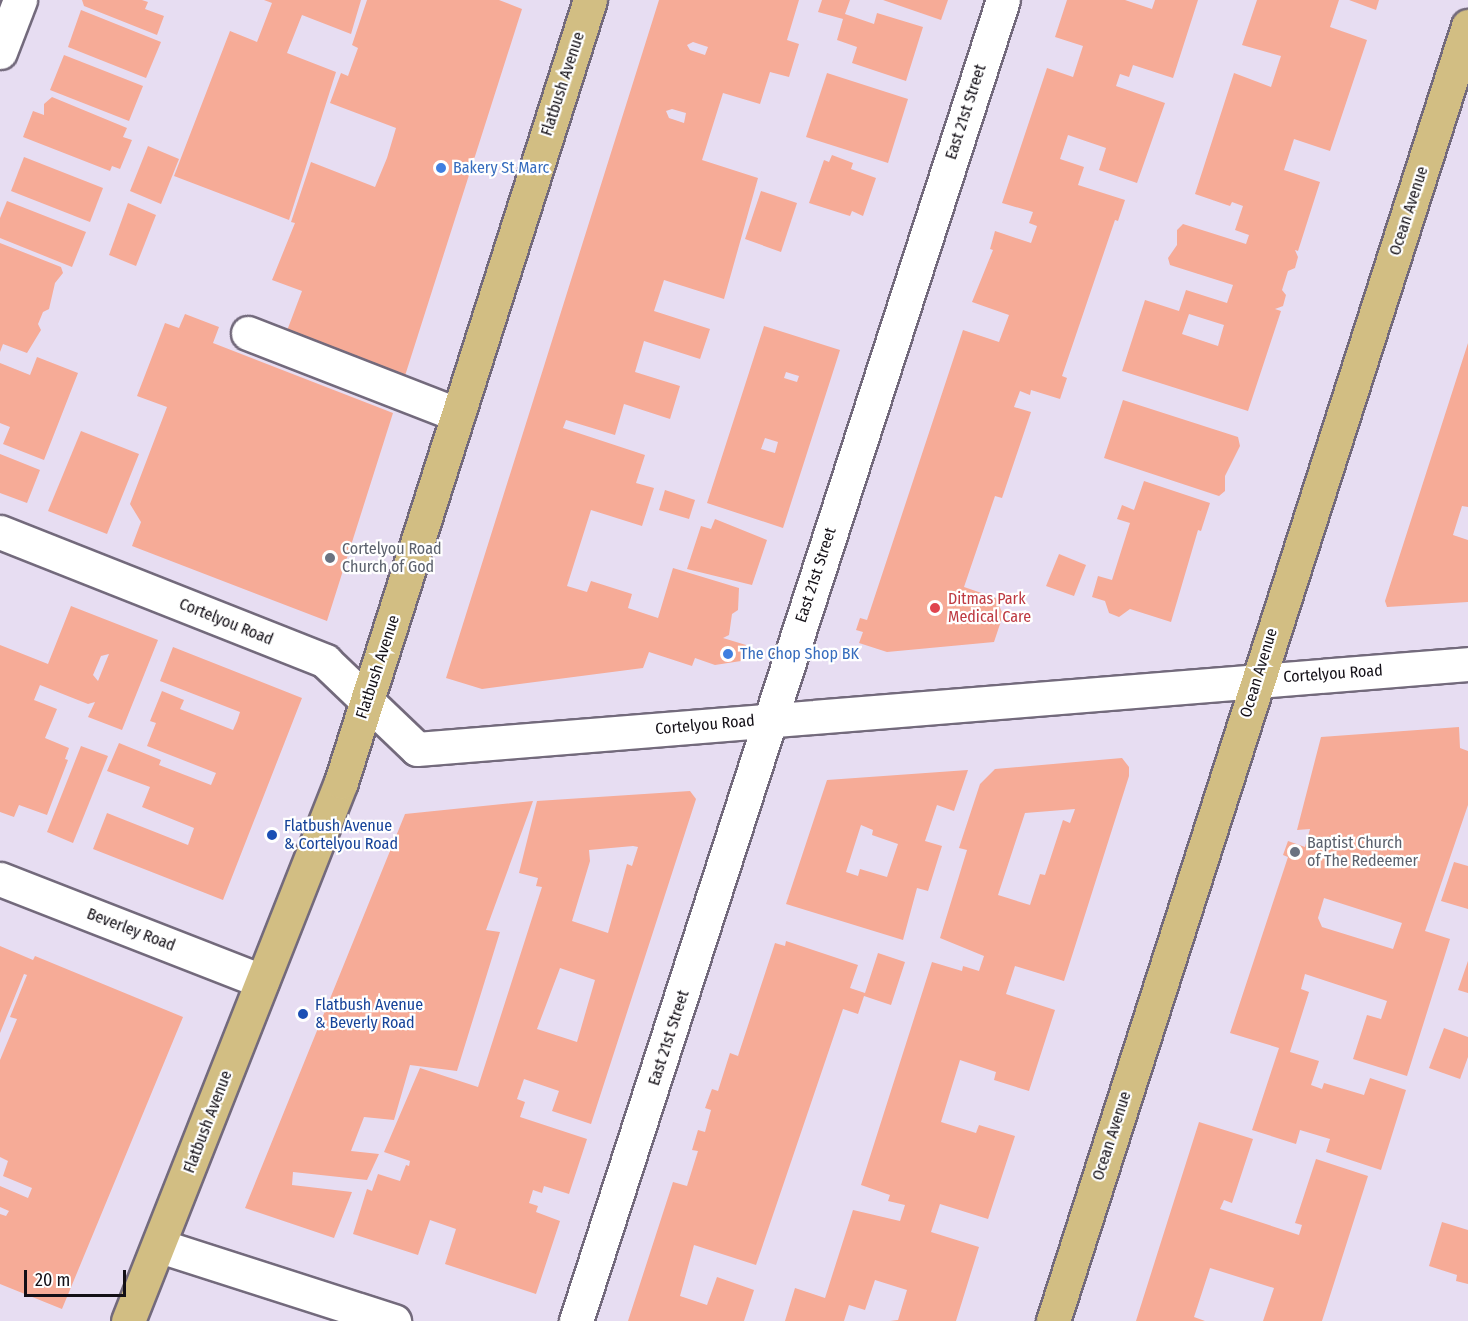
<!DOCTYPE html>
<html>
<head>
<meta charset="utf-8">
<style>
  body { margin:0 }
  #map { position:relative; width:1468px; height:1321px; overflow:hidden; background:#e7ddf2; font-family:"Fira Sans Condensed",sans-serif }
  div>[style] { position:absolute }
  .building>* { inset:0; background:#f6ab97 }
  .roads { filter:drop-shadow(2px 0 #736a7c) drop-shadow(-2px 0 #736a7c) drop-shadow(0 2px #736a7c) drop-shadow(0 -2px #736a7c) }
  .minor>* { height:33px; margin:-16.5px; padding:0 16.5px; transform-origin:16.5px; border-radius:16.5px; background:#fff }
  .major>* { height:33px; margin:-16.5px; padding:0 16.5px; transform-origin:16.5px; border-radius:16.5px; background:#d2be83 }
  .dots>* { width:16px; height:16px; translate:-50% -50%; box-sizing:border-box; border:3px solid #fff; border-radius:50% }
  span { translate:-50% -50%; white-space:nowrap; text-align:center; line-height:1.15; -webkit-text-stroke:4.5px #fff; paint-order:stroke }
  .street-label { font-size:16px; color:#130f16 }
  .shop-label { font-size:16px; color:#366cbe }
  .left { translate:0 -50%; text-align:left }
  .worship-label { font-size:16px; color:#5b616d }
  .health-label { font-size:16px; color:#be3a42 }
  .transit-label { font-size:16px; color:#164399 }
  .scale { position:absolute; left:24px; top:1270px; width:102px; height:27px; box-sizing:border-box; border:3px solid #130f16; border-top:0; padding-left:8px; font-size:18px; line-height:21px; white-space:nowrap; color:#130f16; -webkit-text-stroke:4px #fff; paint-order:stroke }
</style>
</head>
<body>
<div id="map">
  <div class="building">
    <i style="clip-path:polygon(82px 0,142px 0,148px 2px,145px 9px,164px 16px,157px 35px,84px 6px)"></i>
    <i style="clip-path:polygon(264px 0,361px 0,351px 34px,302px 15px,287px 53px,336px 72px,289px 220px,174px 176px,230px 31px,257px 42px,272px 3px)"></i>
    <i style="clip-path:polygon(367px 0,499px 0,522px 9px,403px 382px,285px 336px,302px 291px,272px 280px,295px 223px,291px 222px,311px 162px,375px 187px,387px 158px,396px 128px,330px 103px,341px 73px,348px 76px,358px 48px,352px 45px)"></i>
    <i style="clip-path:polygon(evenodd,659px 0,799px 0,787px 40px,799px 44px,789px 77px,770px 72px,760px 104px,723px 93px,702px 160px,758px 178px,724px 299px,664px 280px,654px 311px,710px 329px,700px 359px,644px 341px,635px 372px,680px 386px,670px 419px,624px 404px,615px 435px,566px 420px,563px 428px,645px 455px,636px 483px,654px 488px,642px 526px,591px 510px,567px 586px,587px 592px,591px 581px,632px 594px,628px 608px,658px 618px,673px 568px,739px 588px,738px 610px,732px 614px,729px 635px,723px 638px,746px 645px,741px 661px,715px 665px,695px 658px,692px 666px,649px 652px,643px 668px,482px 689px,446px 678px,659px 0,693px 42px,708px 47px,705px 55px,690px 50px,687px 45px,693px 42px,659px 0,672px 109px,686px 113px,684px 123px,669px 118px,666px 111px,672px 109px)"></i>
    <i style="clip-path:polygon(822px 0,850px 0,845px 14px,874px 24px,877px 13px,923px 27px,906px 81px,852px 63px,857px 47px,837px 40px,843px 19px,818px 12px)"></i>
    <i style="clip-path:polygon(883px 0,948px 0,941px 20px)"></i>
    <i style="clip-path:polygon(1067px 0,1125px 0,1152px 9px,1155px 0,1198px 0,1173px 78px,1133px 65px,1129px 77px,1120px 74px,1116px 86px,1165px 103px,1137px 183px,1099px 170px,1106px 148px,1068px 135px,1060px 159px,1084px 167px,1078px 185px,1125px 200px,1118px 221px,1115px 220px,1062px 376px,1067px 378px,1060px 399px,1031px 390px,1030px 395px,1020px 391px,1014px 407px,1031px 412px,1002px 498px,995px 496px,964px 587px,996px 598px,1003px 615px,994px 642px,887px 652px,859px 643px,863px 632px,856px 630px,860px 618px,867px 620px,963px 330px,999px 342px,1009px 315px,972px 302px,993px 250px,990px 249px,995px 231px,1031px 243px,1037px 226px,1029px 223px,1033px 212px,1002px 203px,1047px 68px,1073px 77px,1083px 46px,1055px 37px)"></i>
    <i style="clip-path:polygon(evenodd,1257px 0,1339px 0,1330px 27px,1367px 40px,1330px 151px,1294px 139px,1284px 170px,1320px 182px,1298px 251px,1295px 250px,1298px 257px,1295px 268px,1288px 271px,1282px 290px,1286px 295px,1283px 306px,1275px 309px,1281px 311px,1248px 411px,1122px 371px,1145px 300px,1179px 311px,1186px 290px,1227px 303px,1233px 285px,1170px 265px,1168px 258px,1177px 245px,1177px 230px,1183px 224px,1246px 244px,1249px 235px,1235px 230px,1243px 206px,1232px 202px,1230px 206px,1195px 194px,1234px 73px,1271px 87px,1281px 56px,1242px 45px,1257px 0,1189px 314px,1224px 325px,1218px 346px,1182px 334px,1189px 314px)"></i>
    <i style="clip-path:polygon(1349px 0,1379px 0,1376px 10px)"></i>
    <i style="clip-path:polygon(81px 10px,161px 42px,146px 78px,68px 47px)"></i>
    <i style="clip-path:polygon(64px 55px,143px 86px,129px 121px,50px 90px)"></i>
    <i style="clip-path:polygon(827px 73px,908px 99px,888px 163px,806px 137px)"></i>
    <i style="clip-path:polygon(52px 97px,127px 128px,123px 137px,132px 140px,120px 169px,112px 166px,110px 171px,23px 137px,33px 111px,44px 115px,44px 104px)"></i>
    <i style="clip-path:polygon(148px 146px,179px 159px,161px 204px,130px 191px)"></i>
    <i style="clip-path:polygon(832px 155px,853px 163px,851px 169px,876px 178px,863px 216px,852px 211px,850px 216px,809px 203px,824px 160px,829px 162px)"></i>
    <i style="clip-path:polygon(24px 157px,103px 188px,90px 222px,11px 191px)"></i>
    <i style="clip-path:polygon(761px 191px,797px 203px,781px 252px,745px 239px)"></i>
    <i style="clip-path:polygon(7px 201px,86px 232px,72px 267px,0 238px,0 218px)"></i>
    <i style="clip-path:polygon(128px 203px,156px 215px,136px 266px,109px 255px)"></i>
    <i style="clip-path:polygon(0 243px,61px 267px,63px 273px,55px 283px,49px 309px,43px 312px,38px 324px,41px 330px,27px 353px,3px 344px,0 352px)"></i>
    <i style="clip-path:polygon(185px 314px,219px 327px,213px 343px,393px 413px,327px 621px,132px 546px,141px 522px,130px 504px,167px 407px,137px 396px,165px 323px,179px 328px)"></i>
    <i style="clip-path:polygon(evenodd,764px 326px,840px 350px,783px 528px,707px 503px,764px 326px,786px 372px,799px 376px,797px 382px,784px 378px,786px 372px,764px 326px,765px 438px,778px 442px,775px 453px,761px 449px,765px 438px)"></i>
    <i style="clip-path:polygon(1468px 343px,1468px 507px,1462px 506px,1453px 535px,1468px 540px,1468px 602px,1387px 607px,1385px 601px)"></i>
    <i style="clip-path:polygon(37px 357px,78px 373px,44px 460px,3px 444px,10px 427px,0 423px,0 363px,30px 375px)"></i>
    <i style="clip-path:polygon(1123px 400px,1238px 437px,1240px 446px,1225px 476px,1225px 491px,1219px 496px,1104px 458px)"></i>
    <i style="clip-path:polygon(81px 431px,139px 454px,107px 534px,48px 511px)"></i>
    <i style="clip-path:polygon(0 454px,40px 470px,27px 503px,0 493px)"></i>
    <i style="clip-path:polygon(1144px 481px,1210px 503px,1201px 531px,1198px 530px,1171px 622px,1130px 609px,1119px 617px,1109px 613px,1105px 601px,1092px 597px,1098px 576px,1112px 580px,1130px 523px,1117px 519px,1122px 505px,1134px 510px)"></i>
    <i style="clip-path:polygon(665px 490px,695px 500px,689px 519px,659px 510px)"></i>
    <i style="clip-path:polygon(715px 519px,767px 540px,752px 585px,687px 569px,701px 526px,711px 529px)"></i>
    <i style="clip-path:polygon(1059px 554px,1086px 565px,1074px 596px,1046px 586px)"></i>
    <i style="clip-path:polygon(evenodd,71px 606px,158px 640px,122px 730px,88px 717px,95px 702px,88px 704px,40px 685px,34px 700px,57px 709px,45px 738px,69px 748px,65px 759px,68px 760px,47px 815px,19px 805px,14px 817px,0 812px,0 645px,48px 664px,71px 606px,109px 654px,98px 681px,93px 675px,101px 656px,109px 654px)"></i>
    <i style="clip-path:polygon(173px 647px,302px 698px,223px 900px,93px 849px,107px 813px,188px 845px,194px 828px,142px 807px,150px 787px,107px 771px,119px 743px,161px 760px,159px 765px,211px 785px,216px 773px,147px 746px,156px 723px,150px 721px,162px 691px,184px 700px,180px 709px,233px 730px,237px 721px,240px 712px,160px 681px)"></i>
    <i style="clip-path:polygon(evenodd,1459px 727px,1460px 748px,1468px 751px,1468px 805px,1425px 931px,1450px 939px,1407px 1076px,1353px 1059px,1367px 1015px,1381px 1019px,1387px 1001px,1305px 974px,1301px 989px,1309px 992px,1290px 1052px,1319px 1061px,1311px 1085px,1322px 1089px,1324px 1083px,1364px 1095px,1370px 1078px,1406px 1090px,1381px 1170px,1326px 1152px,1330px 1139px,1300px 1130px,1296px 1144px,1252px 1130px,1279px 1048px,1230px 1033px,1288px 857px,1283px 855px,1288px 841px,1305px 847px,1310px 829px,1297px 830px,1321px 737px,1459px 727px,1324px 898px,1402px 923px,1393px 949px,1322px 927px,1318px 918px,1324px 898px)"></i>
    <i style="clip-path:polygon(81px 746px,108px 756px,73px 843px,47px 832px)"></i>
    <i style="clip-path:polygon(evenodd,1122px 758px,1129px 767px,1129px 776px,1064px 981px,1015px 966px,1006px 994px,1055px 1010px,1029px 1091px,994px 1080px,996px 1072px,960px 1060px,941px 1122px,976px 1133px,979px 1125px,1015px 1136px,988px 1219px,940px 1204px,931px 1232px,979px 1247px,956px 1321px,890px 1321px,898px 1320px,907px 1290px,875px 1280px,865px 1310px,849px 1305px,844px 1321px,785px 1321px,795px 1288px,825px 1298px,853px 1210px,900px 1221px,905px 1205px,888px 1201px,890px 1195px,861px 1185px,932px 962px,962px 971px,963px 966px,979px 971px,984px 956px,940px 938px,967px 850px,959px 848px,980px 784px,995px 769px,1122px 758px,1075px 809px,1070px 823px,1063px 820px,1045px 875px,1040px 874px,1030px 905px,998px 895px,1025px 813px,1075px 809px)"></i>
    <i style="clip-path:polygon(evenodd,968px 770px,954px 811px,937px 805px,925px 841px,942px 846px,928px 891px,917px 888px,903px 940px,786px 904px,827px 780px,968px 770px,861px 825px,873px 830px,872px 835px,898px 844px,887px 877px,860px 869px,858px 876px,846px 872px,861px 825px)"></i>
    <i style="clip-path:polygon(evenodd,690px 791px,696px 799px,591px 1124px,552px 1111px,559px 1091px,524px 1079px,517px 1099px,525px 1102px,520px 1117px,587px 1139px,569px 1194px,544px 1186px,542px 1193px,533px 1190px,529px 1203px,538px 1206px,536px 1212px,560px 1221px,536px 1294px,445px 1264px,456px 1229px,430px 1220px,418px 1255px,353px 1234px,367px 1189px,372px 1191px,378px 1174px,400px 1181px,406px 1165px,409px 1166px,410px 1161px,384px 1152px,420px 1068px,478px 1087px,542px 887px,536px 886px,538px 878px,519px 873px,537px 801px,690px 791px,633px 846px,638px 847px,632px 866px,627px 864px,608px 933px,572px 921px,590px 861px,589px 850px,633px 846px,690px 791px,560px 968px,595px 980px,577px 1042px,537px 1029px,560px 968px)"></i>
    <i style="clip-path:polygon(533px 801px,486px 930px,500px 932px,457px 1071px,410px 1065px,394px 1120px,364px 1117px,351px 1151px,379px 1154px,367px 1180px,293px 1172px,292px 1185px,352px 1192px,334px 1238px,245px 1208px,405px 814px)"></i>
    <i style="clip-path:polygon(1454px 862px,1468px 866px,1468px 909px,1441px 901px)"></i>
    <i style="clip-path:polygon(786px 941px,858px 965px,850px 988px,865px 993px,878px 953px,905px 962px,891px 1005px,864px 996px,858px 1014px,843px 1009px,756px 1265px,694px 1245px,680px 1296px,707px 1305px,717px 1277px,754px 1290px,744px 1321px,628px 1321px,673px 1182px,687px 1186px,698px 1151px,692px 1150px,698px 1130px,705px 1132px,711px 1110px,705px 1108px,712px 1089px,718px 1091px,730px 1053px,738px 1056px,775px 943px,785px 946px)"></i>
    <i style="clip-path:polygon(0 946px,33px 960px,35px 956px,183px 1017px,62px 1309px,0 1284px,0 1214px,6px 1216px,9px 1211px,0 1207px,0 1186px,28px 1198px,32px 1188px,3px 1176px,8px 1161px,0 1157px,0 1060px,17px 1019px,10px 1017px,27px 975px,24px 974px,0 1033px)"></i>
    <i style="clip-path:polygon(1468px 961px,1468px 993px,1458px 990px)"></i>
    <i style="clip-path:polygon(1444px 1028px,1468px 1037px,1468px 1057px,1460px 1079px,1429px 1068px)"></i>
    <i style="clip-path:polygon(1199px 1122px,1253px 1139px,1232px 1203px,1224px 1200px,1220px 1209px,1299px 1235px,1302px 1225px,1295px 1223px,1316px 1159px,1368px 1176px,1322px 1321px,1263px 1321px,1274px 1288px,1210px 1268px,1194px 1317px,1205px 1321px,1136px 1321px)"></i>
    <i style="clip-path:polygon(1442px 1222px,1468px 1230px,1468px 1284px,1456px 1281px,1457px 1275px,1429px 1266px)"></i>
  </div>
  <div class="roads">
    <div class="minor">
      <i style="left:0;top:52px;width:56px;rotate:-69deg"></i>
      <i style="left:248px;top:333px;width:225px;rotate:21.3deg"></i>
      <i style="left:0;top:532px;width:350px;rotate:21.6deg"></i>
      <i style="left:325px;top:661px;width:127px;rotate:43.7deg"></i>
      <i style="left:417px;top:749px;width:1054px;rotate:-4.62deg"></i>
      <i style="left:0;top:879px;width:281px;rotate:21.3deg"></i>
      <i style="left:160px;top:1246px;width:246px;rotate:17.8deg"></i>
      <i style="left:576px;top:1321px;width:1388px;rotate:-72.09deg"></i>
    </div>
    <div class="major">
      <i style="left:128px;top:1321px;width:580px;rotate:-68.44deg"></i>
      <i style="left:341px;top:782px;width:821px;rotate:-72.34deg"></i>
      <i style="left:1053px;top:1321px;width:1360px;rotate:-72.23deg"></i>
    </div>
  </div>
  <div class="dots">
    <i style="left:441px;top:168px;background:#3f7fe0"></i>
    <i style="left:330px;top:558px;background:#6b7280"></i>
    <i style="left:935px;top:608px;background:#e0444e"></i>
    <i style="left:728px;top:654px;background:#3f7fe0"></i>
    <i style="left:272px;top:835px;background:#1a4fb4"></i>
    <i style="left:1295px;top:852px;background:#6b7280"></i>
    <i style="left:303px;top:1014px;background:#1a4fb4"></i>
  </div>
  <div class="street-label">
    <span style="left:563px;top:84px;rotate:-72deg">Flatbush Avenue</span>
    <span style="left:966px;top:112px;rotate:-72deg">East 21st Street</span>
    <span style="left:1409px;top:211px;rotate:-72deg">Ocean Avenue</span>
    <span style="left:816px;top:575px;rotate:-72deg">East 21st Street</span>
    <span style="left:226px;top:622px;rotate:22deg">Cortelyou Road</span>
    <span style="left:378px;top:667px;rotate:-72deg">Flatbush Avenue</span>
    <span style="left:1259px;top:673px;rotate:-73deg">Ocean Avenue</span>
    <span style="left:1333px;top:674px;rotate:-4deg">Cortelyou Road</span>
    <span style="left:705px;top:725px;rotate:-5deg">Cortelyou Road</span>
    <span style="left:131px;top:930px;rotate:21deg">Beverley Road</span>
    <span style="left:669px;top:1038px;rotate:-72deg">East 21st Street</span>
    <span style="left:208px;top:1122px;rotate:-69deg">Flatbush Avenue</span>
    <span style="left:1112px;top:1136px;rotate:-72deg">Ocean Avenue</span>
  </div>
  <div class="shop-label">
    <span class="left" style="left:453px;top:168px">Bakery St Marc</span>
    <span class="left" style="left:740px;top:654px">The Chop Shop BK</span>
  </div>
  <div class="worship-label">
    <span class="left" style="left:342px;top:558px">Cortelyou Road<br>Church of God</span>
    <span class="left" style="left:1307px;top:852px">Baptist Church<br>of The Redeemer</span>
  </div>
  <div class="health-label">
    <span class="left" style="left:948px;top:608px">Ditmas Park<br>Medical Care</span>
  </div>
  <div class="transit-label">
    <span class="left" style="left:284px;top:835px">Flatbush Avenue<br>&amp; Cortelyou Road</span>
    <span class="left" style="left:315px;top:1014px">Flatbush Avenue<br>&amp; Beverly Road</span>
  </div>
  <div class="scale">20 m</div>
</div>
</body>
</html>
